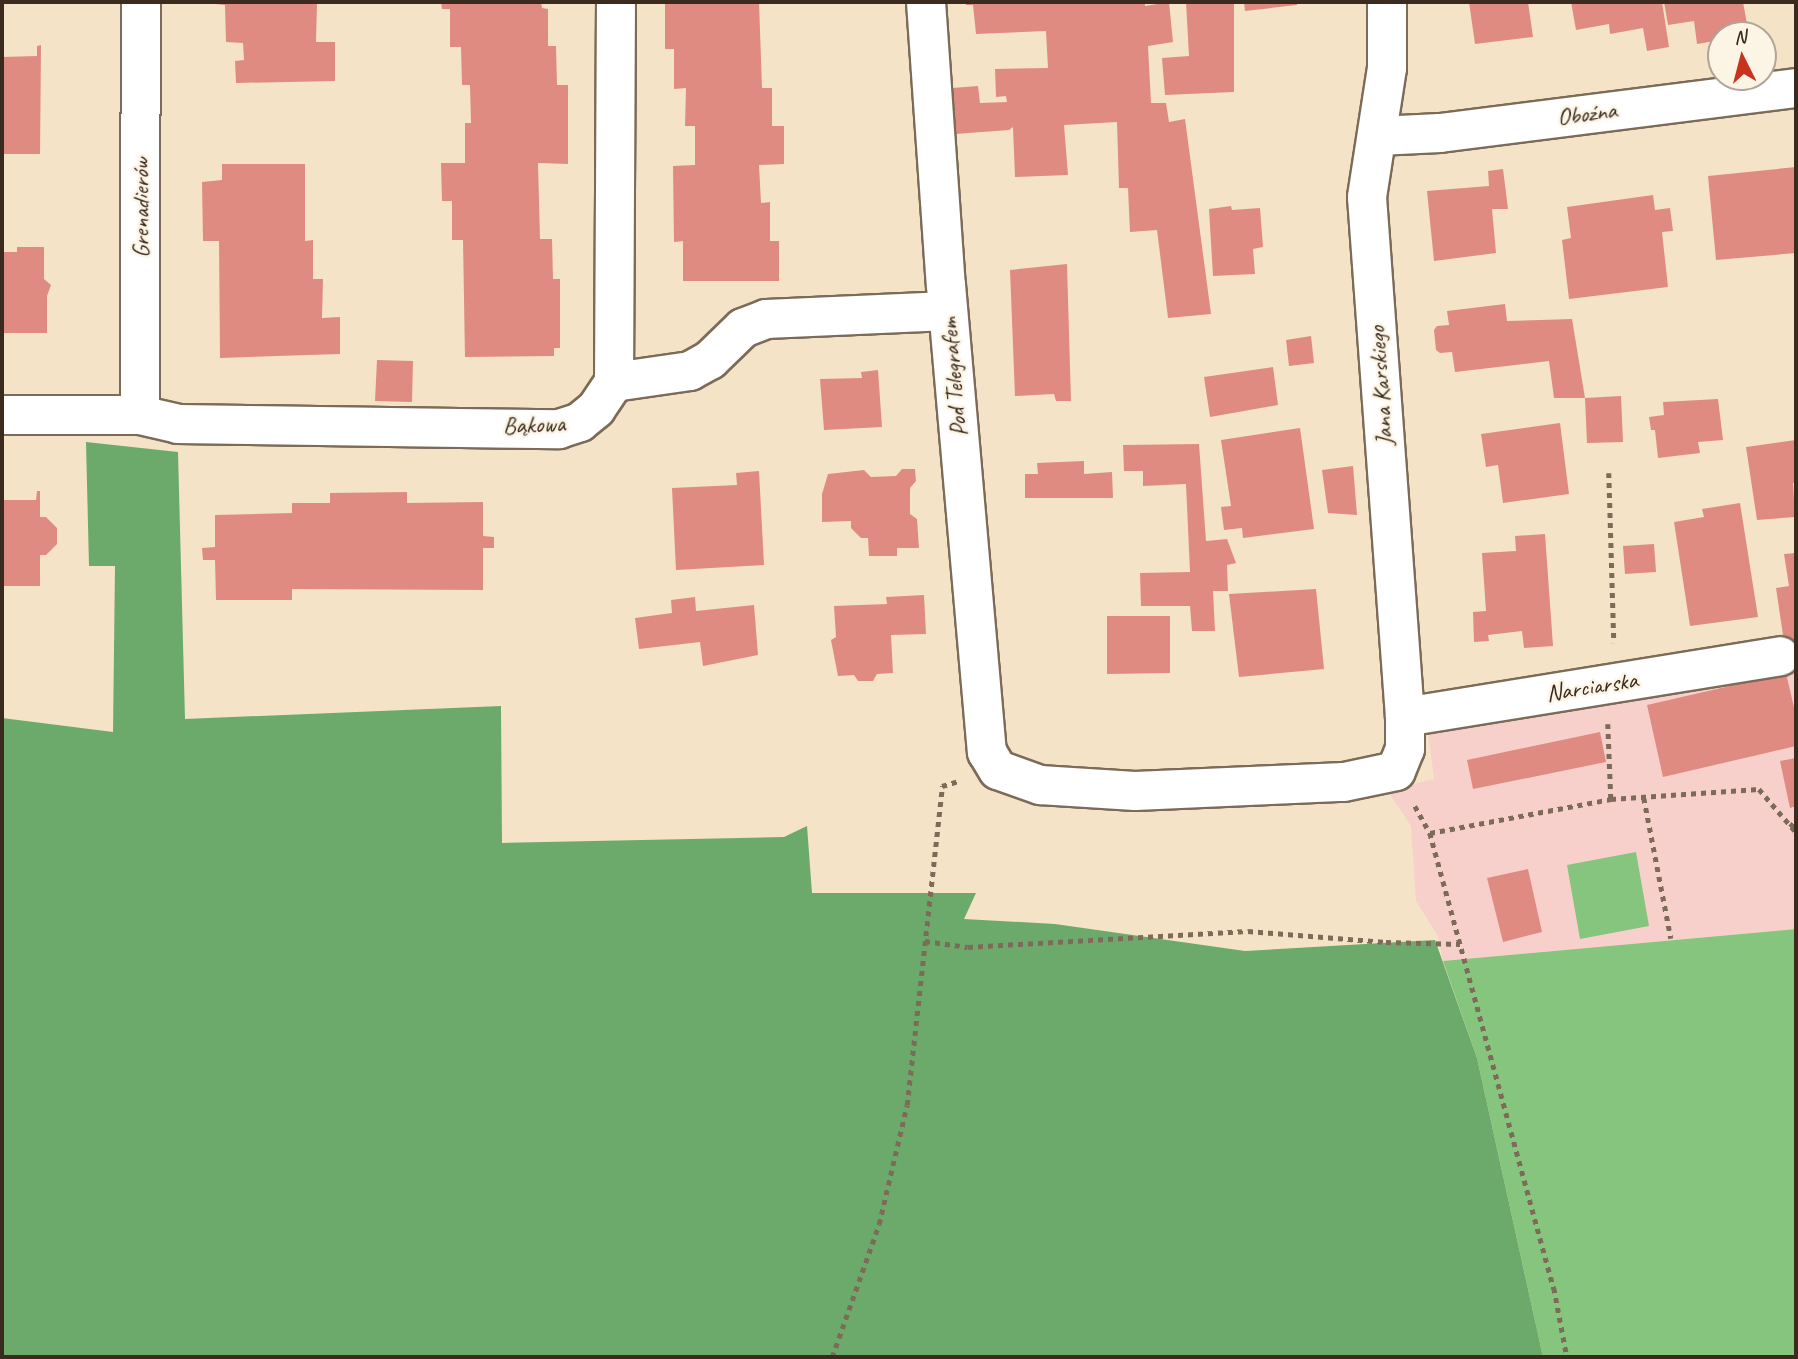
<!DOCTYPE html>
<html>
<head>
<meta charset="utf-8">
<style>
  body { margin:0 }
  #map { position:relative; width:1798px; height:1359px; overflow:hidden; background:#f4e3c7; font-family:Caveat,sans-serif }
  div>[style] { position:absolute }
  .built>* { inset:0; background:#f7d0cc }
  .green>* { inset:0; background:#85c57d }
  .forest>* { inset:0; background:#6caa6c }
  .building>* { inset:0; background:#e08b82 }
  .path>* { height:4.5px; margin-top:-2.25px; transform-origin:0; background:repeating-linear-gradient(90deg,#7c6b59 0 5px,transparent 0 10px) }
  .roads { filter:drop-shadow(2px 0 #7c6b59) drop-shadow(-2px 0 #7c6b59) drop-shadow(0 2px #7c6b59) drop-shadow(0 -2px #7c6b59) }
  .minor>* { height:38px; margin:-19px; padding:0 19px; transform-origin:19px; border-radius:19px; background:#fff }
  span { translate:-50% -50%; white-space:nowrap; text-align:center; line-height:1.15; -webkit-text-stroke:5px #fcf5e5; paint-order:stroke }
  .street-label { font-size:24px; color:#3b2a1e }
  .frame { position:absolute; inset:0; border:4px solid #3b2a1e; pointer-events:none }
  .north { position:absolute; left:1707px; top:21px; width:70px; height:70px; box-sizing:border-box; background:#fcf5e5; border:2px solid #afa495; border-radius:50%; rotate:354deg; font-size:19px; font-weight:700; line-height:28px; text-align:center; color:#3b2a1e }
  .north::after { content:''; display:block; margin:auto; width:24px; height:32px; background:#c8321e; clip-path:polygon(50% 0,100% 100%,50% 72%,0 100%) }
</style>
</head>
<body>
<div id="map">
  <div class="built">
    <i style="clip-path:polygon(1796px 662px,1796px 929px,1443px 961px,1438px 936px,1416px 901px,1411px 826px,1387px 790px,1434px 779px,1427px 722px)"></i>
  </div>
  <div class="green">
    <i style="clip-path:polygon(1636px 852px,1649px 926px,1580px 939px,1567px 865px)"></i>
    <i style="clip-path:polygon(1796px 929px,1796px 1357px,1543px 1357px,1477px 1058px,1443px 961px)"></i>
  </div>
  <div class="forest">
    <i style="clip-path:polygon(86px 442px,178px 452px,185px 719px,501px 706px,502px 843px,784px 837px,807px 826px,812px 893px,976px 893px,964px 919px,1055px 924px,1245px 951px,1435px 940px,1477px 1058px,1543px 1357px,2px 1357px,2px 718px,113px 732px,115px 566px,89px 566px)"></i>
  </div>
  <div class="building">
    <i style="clip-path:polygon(215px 2px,317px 4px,316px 42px,335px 42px,335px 81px,236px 83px,235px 61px,244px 60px,243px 43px,226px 42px,225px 5px,215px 4px)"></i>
    <i style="clip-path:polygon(441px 2px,541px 2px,542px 8px,548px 9px,548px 46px,556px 46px,557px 85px,568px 85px,568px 164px,538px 163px,540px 239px,552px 239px,553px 279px,560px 279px,560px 348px,554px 348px,554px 356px,465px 357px,463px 240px,452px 240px,452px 201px,442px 201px,441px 163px,465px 163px,465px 123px,471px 123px,470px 85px,462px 85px,461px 47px,450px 47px,450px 9px,442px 9px)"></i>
    <i style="clip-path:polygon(665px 2px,759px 2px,762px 88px,772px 88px,772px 126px,784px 126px,784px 164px,759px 165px,761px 203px,770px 202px,770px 241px,779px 241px,779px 281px,683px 281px,683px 241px,674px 242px,673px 166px,695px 165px,695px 126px,685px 126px,686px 88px,674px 89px,674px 49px,665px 49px)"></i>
    <i style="clip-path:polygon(966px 2px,1145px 2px,1145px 6px,1169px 2px,1173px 42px,1148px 46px,1151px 103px,1166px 103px,1169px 122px,1185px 119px,1211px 314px,1168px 318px,1157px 230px,1130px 232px,1128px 188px,1119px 188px,1117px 122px,1064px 125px,1068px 175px,1015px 177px,1013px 127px,1009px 130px,955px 134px,952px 88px,978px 86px,980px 103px,1007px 102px,1006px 96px,996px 97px,995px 69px,1048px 68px,1046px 31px,976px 34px,973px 5px,966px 5px)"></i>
    <i style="clip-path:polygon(1186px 2px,1234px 2px,1234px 92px,1165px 95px,1162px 58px,1189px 56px)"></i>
    <i style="clip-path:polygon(1244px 2px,1297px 2px,1297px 5px,1245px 11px)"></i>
    <i style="clip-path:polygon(1469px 2px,1528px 2px,1533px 37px,1475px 44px)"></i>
    <i style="clip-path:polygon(1571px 2px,1662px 2px,1669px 47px,1647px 51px,1643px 28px,1610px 34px,1609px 24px,1576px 30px)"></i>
    <i style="clip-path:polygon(1664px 2px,1743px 2px,1749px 35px,1721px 35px,1721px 40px,1697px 44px,1694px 21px,1668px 25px)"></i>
    <i style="clip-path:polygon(41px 45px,40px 154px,2px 154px,2px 57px,37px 56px,37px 46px)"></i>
    <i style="clip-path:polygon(222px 164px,305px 164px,305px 241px,313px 240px,313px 279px,323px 279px,322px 318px,340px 317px,340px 354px,220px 358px,219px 241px,203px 241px,202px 182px,222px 180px)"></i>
    <i style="clip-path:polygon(1796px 167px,1796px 253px,1716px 260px,1708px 176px)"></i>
    <i style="clip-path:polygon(1503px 169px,1508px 209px,1492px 209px,1496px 253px,1434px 261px,1427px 191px,1489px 186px,1488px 171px)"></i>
    <i style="clip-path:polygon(1653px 195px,1655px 210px,1670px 208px,1673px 231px,1662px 232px,1668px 287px,1569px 299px,1562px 240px,1571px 238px,1567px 207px)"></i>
    <i style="clip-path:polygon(1231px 206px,1232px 210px,1260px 208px,1263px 247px,1253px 249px,1255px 274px,1213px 276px,1209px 209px)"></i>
    <i style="clip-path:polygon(17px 247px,44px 247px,44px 279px,51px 285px,47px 296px,47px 333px,2px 333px,2px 252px,17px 252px)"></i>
    <i style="clip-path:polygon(1067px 264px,1071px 401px,1056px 401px,1054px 394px,1015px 396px,1010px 270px)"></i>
    <i style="clip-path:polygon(1505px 304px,1507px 321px,1572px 319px,1585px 398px,1554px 398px,1549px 361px,1455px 372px,1452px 352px,1440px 353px,1436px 350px,1434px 330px,1437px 326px,1449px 325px,1447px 311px)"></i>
    <i style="clip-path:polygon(1311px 336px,1314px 363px,1289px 366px,1286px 340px)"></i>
    <i style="clip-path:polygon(377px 360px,413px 361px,412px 402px,375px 401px)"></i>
    <i style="clip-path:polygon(1273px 367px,1278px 405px,1210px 417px,1204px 377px)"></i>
    <i style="clip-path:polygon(878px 370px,882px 427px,824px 430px,820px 379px,862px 378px,861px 372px)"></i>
    <i style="clip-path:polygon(1621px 396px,1623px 442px,1587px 443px,1585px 398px)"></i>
    <i style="clip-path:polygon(1718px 399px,1723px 440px,1698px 442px,1700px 453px,1658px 458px,1655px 430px,1651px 430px,1649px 417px,1664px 415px,1663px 402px)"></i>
    <i style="clip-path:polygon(1560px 423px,1569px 494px,1503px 503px,1498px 465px,1486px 467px,1481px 434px)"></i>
    <i style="clip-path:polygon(1300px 428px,1314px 529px,1243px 538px,1242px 528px,1224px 530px,1221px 507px,1231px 506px,1221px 440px)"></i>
    <i style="clip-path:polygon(1796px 440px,1796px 483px,1793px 483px,1795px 517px,1757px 520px,1746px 447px)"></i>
    <i style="clip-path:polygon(1199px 444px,1206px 541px,1227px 539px,1236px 563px,1227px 565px,1228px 591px,1213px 591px,1215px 631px,1192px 631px,1190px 606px,1141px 606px,1140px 573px,1190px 572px,1186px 484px,1143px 486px,1143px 471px,1124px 471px,1123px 445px)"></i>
    <i style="clip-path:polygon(1084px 461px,1084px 474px,1112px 472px,1113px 498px,1025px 498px,1025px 474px,1038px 474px,1037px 463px)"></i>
    <i style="clip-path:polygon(1353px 466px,1357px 515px,1328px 513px,1322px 470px)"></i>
    <i style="clip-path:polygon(902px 469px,915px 469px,916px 481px,910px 488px,910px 514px,917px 519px,919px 548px,897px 548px,897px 556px,869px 556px,868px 538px,861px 538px,851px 528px,851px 521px,822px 522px,822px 494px,828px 474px,864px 470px,871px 477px,896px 476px)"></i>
    <i style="clip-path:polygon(759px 471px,764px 565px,676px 570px,672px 488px,737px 485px,736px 473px)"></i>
    <i style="clip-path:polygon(37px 491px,40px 491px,40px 517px,46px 517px,57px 528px,57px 544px,46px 555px,40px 555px,40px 586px,2px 586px,2px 500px,36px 500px)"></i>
    <i style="clip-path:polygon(407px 492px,407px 503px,483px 502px,483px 536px,494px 537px,494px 548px,483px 548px,483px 590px,292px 589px,292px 600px,216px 600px,215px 560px,203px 560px,202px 548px,215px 547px,215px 515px,292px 513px,292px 503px,330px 503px,330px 493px)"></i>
    <i style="clip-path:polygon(1740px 503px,1758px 617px,1690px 626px,1674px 522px,1704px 517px,1702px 509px)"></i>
    <i style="clip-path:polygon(1545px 534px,1553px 646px,1524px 648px,1522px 631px,1488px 635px,1489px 641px,1474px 642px,1473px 612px,1486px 611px,1482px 553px,1516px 551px,1515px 536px)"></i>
    <i style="clip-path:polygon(1654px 544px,1656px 572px,1625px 574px,1623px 546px)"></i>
    <i style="clip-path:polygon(1796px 553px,1796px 640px,1784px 642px,1776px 588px,1789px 586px,1784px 554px)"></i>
    <i style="clip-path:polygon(1316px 589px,1324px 669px,1239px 677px,1229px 594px)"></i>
    <i style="clip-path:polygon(924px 595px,926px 634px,891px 635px,893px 673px,877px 674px,873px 681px,858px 681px,854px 675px,838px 676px,831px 640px,836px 637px,834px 606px,887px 604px,886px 597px)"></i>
    <i style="clip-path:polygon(695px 597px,696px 611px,754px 605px,758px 655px,703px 666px,700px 642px,639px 649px,635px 618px,672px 613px,671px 600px)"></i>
    <i style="clip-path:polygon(1107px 616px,1170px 616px,1170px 673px,1107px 674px)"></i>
    <i style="clip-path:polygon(1786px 673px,1796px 716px,1796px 746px,1663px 777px,1647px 705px)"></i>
    <i style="clip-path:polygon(1600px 732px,1606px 762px,1473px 789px,1467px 760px)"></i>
    <i style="clip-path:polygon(1796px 758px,1796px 806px,1790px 808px,1780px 761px)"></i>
    <i style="clip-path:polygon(1528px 869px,1542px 932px,1503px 942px,1487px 878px)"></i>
  </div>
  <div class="path">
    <i style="left:1609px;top:473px;width:170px;rotate:88.3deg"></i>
    <i style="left:1608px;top:724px;width:75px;rotate:87.7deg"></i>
    <i style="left:1644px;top:798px;width:143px;rotate:79.1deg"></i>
    <i style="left:1415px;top:806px;width:31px;rotate:61deg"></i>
    <i style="left:1430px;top:833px;width:472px;rotate:74.8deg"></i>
    <i style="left:1554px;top:1288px;width:70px;rotate:79.3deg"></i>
    <i style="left:1790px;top:827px;width:9px;rotate:-49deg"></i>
    <i style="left:1430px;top:833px;width:184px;rotate:-10.6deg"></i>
    <i style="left:1611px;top:799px;width:148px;rotate:-3.9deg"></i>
    <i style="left:1759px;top:789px;width:57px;rotate:49.3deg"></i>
    <i style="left:925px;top:941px;width:43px;rotate:7.9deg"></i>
    <i style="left:968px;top:947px;width:280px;rotate:-3.3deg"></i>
    <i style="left:1248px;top:931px;width:138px;rotate:4.6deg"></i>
    <i style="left:1386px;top:942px;width:74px;rotate:1.5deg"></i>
    <i style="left:832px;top:1357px;width:141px;rotate:-70.5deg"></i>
    <i style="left:879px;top:1224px;width:122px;rotate:-76.8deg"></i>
    <i style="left:907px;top:1105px;width:321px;rotate:-83.7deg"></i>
    <i style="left:942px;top:786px;width:17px;rotate:-17deg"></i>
  </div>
  <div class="roads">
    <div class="minor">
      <i style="left:926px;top:2px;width:284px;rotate:86deg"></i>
      <i style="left:946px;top:285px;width:469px;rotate:85deg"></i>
      <i style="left:987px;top:752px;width:21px;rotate:59deg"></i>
      <i style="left:998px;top:770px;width:45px;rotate:19.7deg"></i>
      <i style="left:1040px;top:785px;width:95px;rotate:3.6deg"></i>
      <i style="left:1135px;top:791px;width:209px;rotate:-2.5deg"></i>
      <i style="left:1344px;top:782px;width:53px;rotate:-11.9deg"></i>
      <i style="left:1396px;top:771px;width:24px;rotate:-68deg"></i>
      <i style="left:1405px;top:749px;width:32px;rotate:-90deg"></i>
      <i style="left:1405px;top:717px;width:521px;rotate:-94.18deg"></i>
      <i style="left:1367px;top:197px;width:131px;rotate:-81.2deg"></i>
      <i style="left:1387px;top:68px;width:66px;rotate:-90deg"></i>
      <i style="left:1378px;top:136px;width:62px;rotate:-2.8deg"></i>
      <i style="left:1440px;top:133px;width:359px;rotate:-7.2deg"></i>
      <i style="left:614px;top:382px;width:77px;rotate:-8.2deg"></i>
      <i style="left:690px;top:371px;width:23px;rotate:-29deg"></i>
      <i style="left:710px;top:360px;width:46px;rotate:-44.1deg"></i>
      <i style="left:743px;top:328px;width:25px;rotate:-21deg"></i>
      <i style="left:766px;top:319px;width:182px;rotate:-2.5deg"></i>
      <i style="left:2px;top:415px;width:138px"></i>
      <i style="left:140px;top:415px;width:39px;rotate:13deg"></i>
      <i style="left:178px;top:424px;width:381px;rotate:0.8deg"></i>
      <i style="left:559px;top:429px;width:22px;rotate:-18deg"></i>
      <i style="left:580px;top:422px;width:21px;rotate:-39deg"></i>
      <i style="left:596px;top:409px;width:32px;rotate:-56deg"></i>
      <i style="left:614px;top:382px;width:380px;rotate:-89.7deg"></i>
      <i style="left:140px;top:415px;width:413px;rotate:-89.9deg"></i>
      <i style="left:1405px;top:717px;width:380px;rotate:-9.2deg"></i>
    </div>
  </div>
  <div class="street-label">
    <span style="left:1587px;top:114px;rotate:-7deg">Oboźna</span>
    <span style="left:141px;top:208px;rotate:-90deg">Grenadierów</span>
    <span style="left:954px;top:377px;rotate:-95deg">Pod Telegrafem</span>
    <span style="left:1381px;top:386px;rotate:-94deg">Jana Karskiego</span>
    <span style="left:534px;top:425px;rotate:-3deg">Bąkowa</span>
    <span style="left:1592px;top:687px;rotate:-9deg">Narciarska</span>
  </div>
  <div class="frame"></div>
  <div class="north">N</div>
</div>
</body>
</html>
